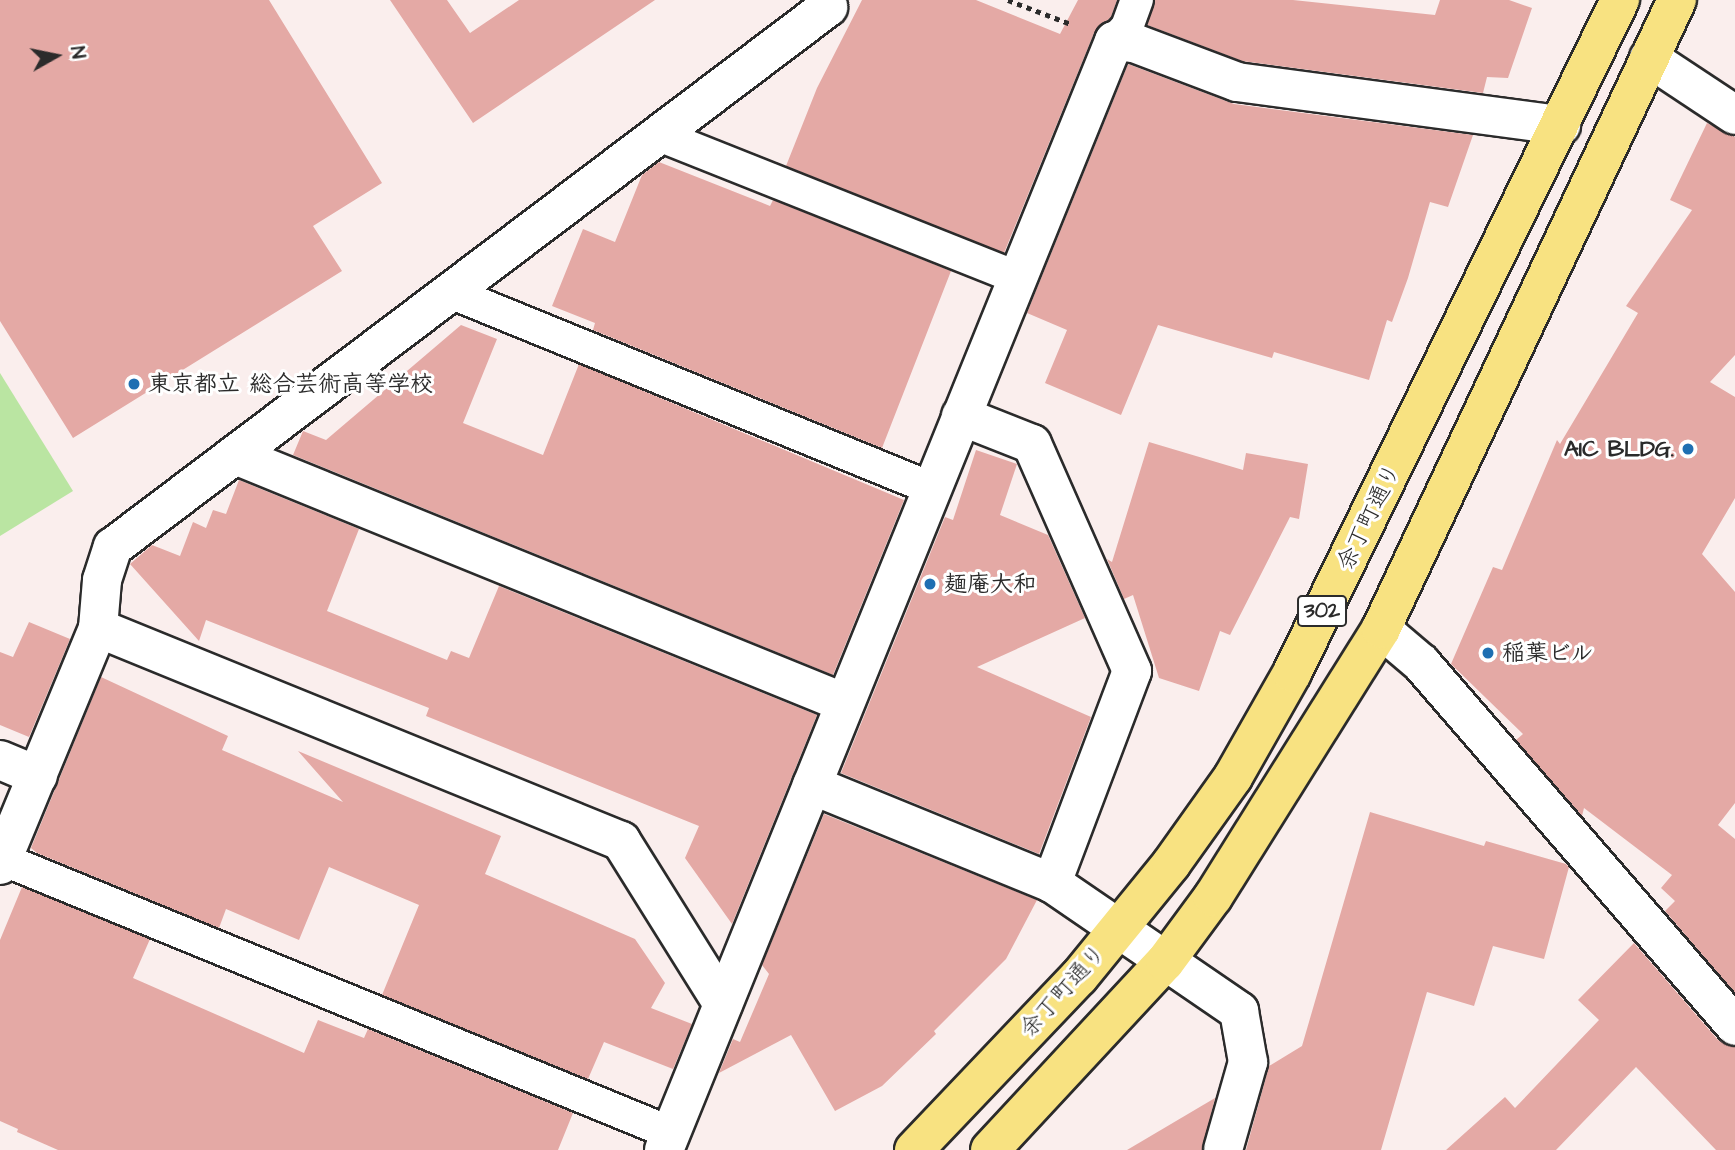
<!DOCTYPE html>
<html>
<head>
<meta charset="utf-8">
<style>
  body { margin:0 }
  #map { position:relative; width:1735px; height:1150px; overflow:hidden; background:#faeeed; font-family:"Architects Daughter","Klee One",sans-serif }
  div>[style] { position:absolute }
  .green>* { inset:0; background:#bae5a2 }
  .building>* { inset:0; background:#e4a9a5 }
  .path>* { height:4.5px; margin-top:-2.25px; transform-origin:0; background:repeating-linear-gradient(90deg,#2b2b2b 0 5px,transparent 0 10px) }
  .roads { filter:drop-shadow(2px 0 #2b2b2b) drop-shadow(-2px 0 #2b2b2b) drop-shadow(0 2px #2b2b2b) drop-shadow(0 -2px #2b2b2b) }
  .service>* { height:32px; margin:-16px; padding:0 16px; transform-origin:16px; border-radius:16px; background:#fff }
  .minor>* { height:38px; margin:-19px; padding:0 19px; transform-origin:19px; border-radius:19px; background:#fff }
  .tertiary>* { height:38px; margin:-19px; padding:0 19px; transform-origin:19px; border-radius:19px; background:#fff }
  .primary>* { height:38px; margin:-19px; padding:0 19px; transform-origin:19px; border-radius:19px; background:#f8e281 }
  .dots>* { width:19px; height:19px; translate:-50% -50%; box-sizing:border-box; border:4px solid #fff; border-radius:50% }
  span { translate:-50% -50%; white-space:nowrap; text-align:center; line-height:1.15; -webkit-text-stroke:6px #fff; paint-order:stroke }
  .shield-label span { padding:2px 5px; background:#fff; border:2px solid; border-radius:5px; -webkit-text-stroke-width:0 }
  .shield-label { font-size:21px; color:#2b2b2b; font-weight:700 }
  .poi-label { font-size:23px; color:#2b2b2b; font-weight:700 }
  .left { translate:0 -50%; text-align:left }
  .right { translate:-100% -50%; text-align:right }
  .street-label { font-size:23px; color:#2b2b2b }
  .north { position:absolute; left:21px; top:21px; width:70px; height:70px; -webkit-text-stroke:5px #fff; paint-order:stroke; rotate:81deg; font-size:19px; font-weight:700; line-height:28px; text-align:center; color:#2b2b2b }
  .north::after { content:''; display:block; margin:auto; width:24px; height:32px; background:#2b2b2b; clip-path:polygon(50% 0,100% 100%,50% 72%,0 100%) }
</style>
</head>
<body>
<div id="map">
  <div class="green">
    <i style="clip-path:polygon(0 373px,73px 491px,0 536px)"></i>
  </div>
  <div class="building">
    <i style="clip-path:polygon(0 0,269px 0,382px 183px,313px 226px,342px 271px,73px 438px,0 321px)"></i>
    <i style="clip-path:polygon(390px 0,447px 0,470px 33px,519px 0,655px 0,473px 123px)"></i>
    <i style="clip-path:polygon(862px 0,976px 0,1060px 34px,1078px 0,1117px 0,1111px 17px,1094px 33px,1004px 253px,786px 166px,817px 88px)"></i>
    <i style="clip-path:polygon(1155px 0,1293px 0,1435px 15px,1440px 0,1509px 0,1532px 8px,1508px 78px,1487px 77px,1483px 93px,1242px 61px,1147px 25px)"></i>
    <i style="clip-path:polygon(1128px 64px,1234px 104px,1473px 135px,1448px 207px,1430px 202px,1408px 278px,1392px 322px,1387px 320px,1369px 380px,1274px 352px,1272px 358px,1158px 325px,1121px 415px,1045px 383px,1067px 330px,1027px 313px)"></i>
    <i style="clip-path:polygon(1707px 123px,1735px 137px,1735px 355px,1710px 382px,1735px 397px,1735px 498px,1702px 554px,1735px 592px,1735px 803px,1718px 825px,1735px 839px,1735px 993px,1665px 911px,1675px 901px,1661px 888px,1672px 875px,1584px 808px,1582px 816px,1516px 740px,1523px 734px,1451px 664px,1493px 567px,1502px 570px,1557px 440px,1560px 444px,1638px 313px,1626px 306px,1692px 210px,1670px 200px)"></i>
    <i style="clip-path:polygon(659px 162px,770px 206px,773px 200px,951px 271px,882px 448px,593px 330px,595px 323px,552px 306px,583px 229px,615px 242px,642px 175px)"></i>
    <i style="clip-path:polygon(461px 325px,497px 339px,463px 423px,543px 455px,579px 364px,904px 500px,833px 675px,293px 455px,303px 431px,326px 440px)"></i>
    <i style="clip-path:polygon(1149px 442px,1243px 470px,1246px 453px,1308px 464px,1299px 519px,1290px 517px,1230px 635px,1220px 631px,1199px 691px,1159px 678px,1133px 595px,1124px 599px,1107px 559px,1112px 562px)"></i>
    <i style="clip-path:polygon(976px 450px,1017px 464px,1000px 515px,1048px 535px,1085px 618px,977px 667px,1091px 717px,1039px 854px,841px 773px,945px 517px,953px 520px)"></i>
    <i style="clip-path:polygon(239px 480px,359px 529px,327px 611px,447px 660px,451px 651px,469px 658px,499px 586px,817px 715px,732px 924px,685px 858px,699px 826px,426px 716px,429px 708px,206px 620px,199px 641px,130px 564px,152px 545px,180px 556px,193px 522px,206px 528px,213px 510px,226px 514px)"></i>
    <i style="clip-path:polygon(29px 622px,70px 639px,29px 737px,0 725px,0 652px,13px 657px)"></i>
    <i style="clip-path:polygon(101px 677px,228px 736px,222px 750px,343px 802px,298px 751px,501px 836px,485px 874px,635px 939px,665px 983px,651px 1008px,692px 1024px,673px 1069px,604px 1042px,588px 1079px,382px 995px,419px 905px,329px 867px,299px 940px,226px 909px,219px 928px,37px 853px,31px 848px)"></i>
    <i style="clip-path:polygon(1370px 812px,1484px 846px,1486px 841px,1566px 864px,1569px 867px,1544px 959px,1493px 946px,1474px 1006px,1427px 992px,1381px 1150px,1246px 1150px,1269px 1066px,1302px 1046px)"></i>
    <i style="clip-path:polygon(824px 814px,1037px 900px,1006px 959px,934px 1031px,936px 1034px,882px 1086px,835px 1111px,791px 1035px,719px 1073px,733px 1039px,740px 1042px,769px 974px,762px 965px)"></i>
    <i style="clip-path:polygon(22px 887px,150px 939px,133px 978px,304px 1053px,318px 1020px,364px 1038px,368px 1029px,573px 1113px,558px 1150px,58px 1150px,17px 1132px,18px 1129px,0 1121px,0 940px)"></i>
    <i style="clip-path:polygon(1634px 943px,1718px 1040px,1735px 1047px,1735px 1150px,1716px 1150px,1636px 1067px,1556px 1150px,1446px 1150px,1505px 1097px,1515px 1108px,1599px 1020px,1578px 1000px)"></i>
    <i style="clip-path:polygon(1215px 1098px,1202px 1150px,1127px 1150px)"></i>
  </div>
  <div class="path">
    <i style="left:1008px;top:0;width:67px;rotate:20.9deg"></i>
  </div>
  <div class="roads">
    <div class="service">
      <i style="left:1114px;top:41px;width:19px;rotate:-47deg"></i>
      <i style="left:1127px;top:27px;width:29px;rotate:-70deg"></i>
      <i style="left:659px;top:135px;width:386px;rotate:21.7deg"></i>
      <i style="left:450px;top:292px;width:522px;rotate:22.19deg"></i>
      <i style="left:2px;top:859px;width:723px;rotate:22.27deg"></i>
    </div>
    <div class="minor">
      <i style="left:1649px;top:58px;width:103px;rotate:33.5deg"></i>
      <i style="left:961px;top:416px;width:76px;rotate:21.5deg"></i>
      <i style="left:1032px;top:444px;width:248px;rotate:66.2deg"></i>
      <i style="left:1132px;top:671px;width:227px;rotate:110.7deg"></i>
      <i style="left:235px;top:455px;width:658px;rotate:22.12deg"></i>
      <i style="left:98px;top:628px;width:565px;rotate:22.16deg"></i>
      <i style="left:621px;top:841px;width:192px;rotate:58deg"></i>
      <i style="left:1381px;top:629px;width:52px;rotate:40.4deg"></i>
      <i style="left:1421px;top:663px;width:480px;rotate:49.1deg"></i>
      <i style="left:0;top:760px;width:41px;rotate:22.8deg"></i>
      <i style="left:812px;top:785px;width:259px;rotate:22.2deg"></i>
      <i style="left:1052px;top:883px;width:227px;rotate:34.4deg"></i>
      <i style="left:1239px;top:1011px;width:52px;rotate:80deg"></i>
      <i style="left:1248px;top:1062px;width:91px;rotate:105.9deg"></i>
      <i style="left:0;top:865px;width:256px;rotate:-67.5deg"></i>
      <i style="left:98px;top:628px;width:48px;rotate:-85.2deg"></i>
      <i style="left:102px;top:580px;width:35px;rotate:-72deg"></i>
      <i style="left:113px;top:547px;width:896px;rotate:-37.06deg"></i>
      <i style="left:664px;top:1150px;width:1197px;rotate:-67.91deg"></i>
      <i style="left:1114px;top:41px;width:20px;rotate:6deg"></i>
      <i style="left:1134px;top:43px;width:110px;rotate:20.7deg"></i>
      <i style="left:1237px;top:82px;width:327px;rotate:7.6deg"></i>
    </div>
    <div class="tertiary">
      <i style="left:824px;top:0;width:8px;rotate:60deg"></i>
    </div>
    <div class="primary">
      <i style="left:914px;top:1150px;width:239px;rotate:-46.4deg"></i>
      <i style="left:1079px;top:977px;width:146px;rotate:-50.8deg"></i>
      <i style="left:1171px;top:864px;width:107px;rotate:-54.5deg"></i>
      <i style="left:1233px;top:777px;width:120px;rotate:-60.4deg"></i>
      <i style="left:1292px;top:673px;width:749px;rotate:-64.02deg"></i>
      <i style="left:990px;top:1150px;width:257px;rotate:-47.1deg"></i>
      <i style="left:1165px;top:962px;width:81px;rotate:-53.6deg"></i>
      <i style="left:1213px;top:897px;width:316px;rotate:-57.9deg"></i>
      <i style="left:1381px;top:629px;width:695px;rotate:-64.8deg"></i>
    </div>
  </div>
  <div class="dots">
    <i style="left:134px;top:384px;background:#1f6fb2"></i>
    <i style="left:1688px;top:449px;background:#1f6fb2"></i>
    <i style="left:930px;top:584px;background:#1f6fb2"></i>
    <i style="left:1488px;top:653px;background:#1f6fb2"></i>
  </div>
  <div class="shield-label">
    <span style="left:1322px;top:611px">302</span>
  </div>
  <div class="poi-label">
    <span class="left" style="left:148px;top:384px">東京都立 総合芸術高等学校</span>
    <span class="right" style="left:1674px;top:449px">AIC BLDG.</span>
    <span class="left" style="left:944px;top:584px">麺庵大和</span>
    <span class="left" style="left:1502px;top:653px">稲葉ビル</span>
  </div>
  <div class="street-label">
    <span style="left:1369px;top:517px;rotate:-64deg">余丁町通り</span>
    <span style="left:1063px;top:991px;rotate:-48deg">余丁町通り</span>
  </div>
  <div class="north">N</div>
</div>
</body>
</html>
